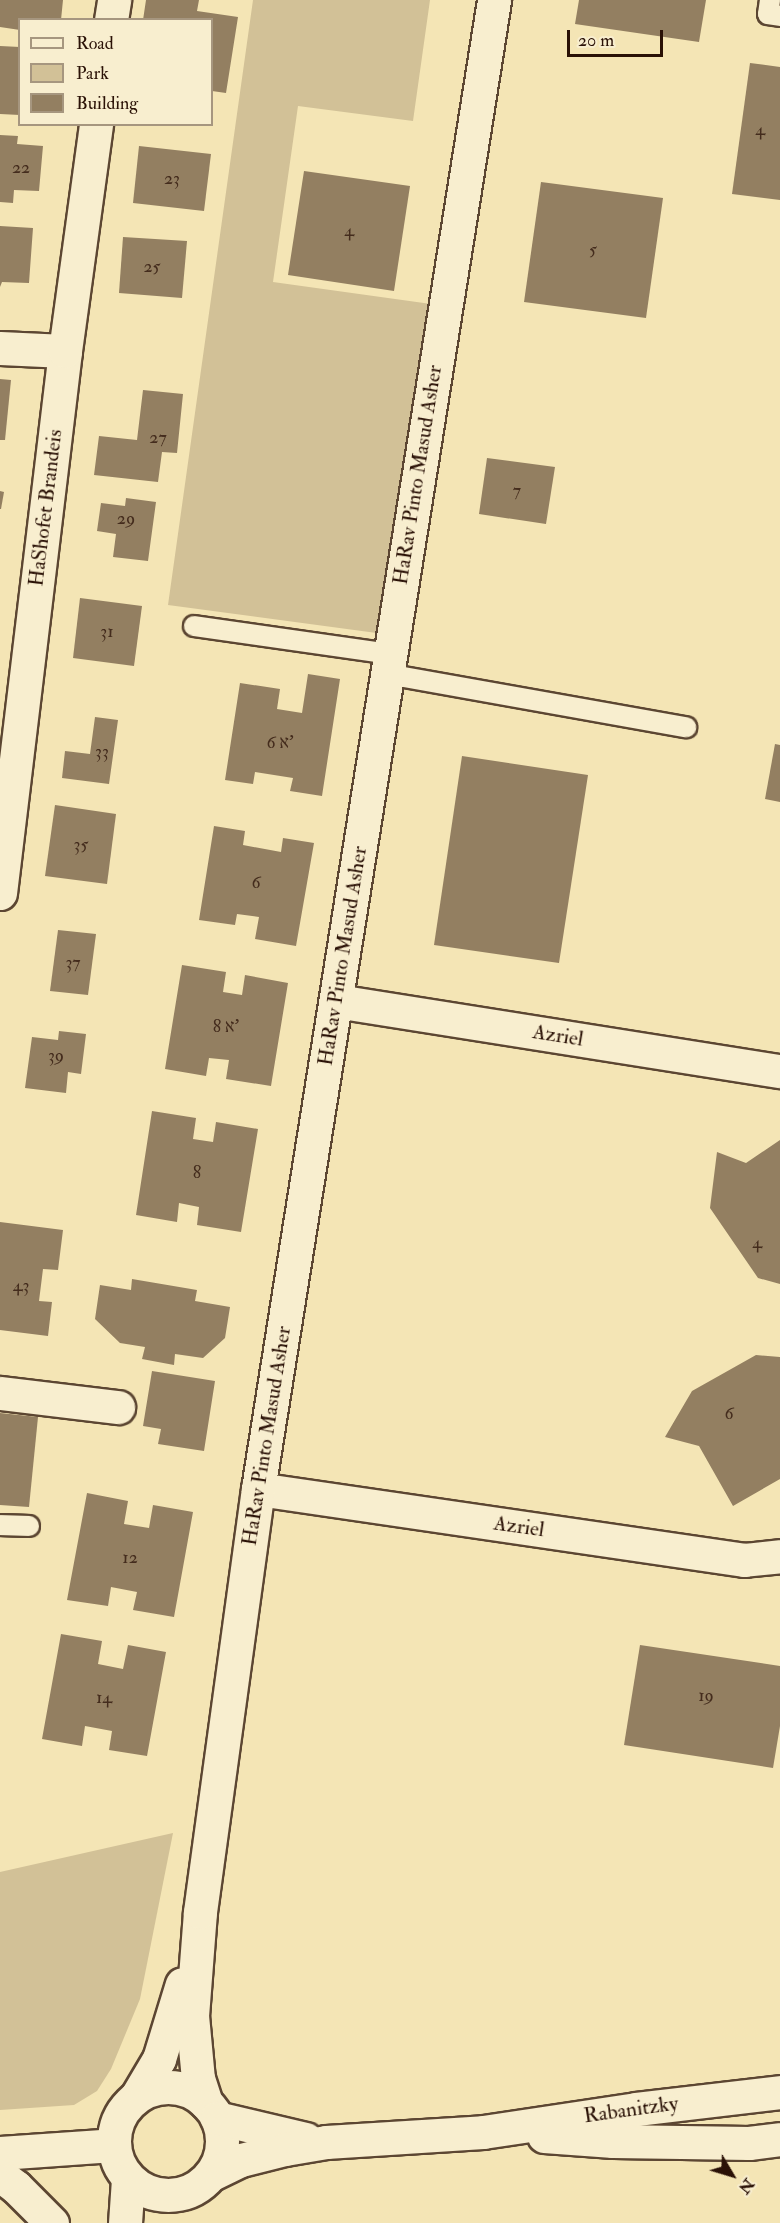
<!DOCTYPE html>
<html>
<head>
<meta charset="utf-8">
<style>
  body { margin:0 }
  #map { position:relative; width:780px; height:2223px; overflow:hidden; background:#f4e5b5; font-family:"IM FELL Double Pica","Frank Ruhl Libre",serif }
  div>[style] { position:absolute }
  .green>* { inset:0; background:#d2c197 }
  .building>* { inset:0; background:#937f61 }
  .roads { filter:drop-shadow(2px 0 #5c4632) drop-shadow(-2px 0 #5c4632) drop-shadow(0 2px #5c4632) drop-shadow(0 -2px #5c4632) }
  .service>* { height:20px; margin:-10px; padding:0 10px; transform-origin:10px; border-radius:10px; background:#f8eecf }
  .minor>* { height:33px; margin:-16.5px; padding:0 16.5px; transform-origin:16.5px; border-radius:16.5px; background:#f8eecf }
  .tertiary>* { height:33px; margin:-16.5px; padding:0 16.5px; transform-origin:16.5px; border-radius:16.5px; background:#f8eecf }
  .tertiary>.ring { margin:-16.5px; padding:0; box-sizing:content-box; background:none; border:33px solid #f8eecf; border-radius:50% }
  span { translate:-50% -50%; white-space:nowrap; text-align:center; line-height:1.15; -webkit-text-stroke:4.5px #f8eecf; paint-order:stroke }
  .number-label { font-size:18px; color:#442c1d }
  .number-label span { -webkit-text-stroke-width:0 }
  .street-label { font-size:21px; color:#2a1106 }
  .legend { position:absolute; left:18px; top:18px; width:195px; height:108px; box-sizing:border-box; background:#f8eecf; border:2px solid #a6967f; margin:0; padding:8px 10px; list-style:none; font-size:18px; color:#2a1106 }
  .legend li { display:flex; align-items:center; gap:12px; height:30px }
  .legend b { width:30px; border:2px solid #a6967f }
  .north { position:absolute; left:702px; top:2145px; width:60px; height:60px; -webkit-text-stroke:4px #f8eecf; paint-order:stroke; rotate:128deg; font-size:16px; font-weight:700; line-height:24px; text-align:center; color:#2a1106 }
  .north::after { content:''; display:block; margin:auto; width:21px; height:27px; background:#2a1106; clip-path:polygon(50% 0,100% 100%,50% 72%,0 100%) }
  .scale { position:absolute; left:567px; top:30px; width:96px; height:27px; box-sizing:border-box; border:3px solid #2a1106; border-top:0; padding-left:8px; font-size:18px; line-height:21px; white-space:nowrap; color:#2a1106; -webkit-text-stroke:4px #f8eecf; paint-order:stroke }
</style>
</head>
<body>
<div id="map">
  <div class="green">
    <i style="clip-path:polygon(253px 0,430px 0,413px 121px,298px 106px,273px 282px,431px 304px,384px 634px,168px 605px)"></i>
    <i style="clip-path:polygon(173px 1833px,140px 1999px,111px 2069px,97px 2091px,74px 2105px,0 2110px,0 1872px)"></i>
  </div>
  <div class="building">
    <i style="clip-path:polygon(0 0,63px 0,61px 20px,20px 20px,20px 30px,0 27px)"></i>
    <i style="clip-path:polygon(146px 0,199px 0,197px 11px,238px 17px,226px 93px,212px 91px,212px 20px,143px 20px)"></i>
    <i style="clip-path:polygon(579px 0,706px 0,699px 42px,575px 24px)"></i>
    <i style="clip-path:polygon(0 46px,20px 47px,20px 115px,0 114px)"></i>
    <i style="clip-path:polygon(750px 63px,780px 67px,780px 200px,732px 194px)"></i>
    <i style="clip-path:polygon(0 135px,18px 136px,17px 144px,43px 146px,39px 191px,14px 190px,13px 203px,0 202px)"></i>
    <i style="clip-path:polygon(139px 146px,211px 154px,204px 211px,133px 203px)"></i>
    <i style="clip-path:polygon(304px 171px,410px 186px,394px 291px,288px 275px)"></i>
    <i style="clip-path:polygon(541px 182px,663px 198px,646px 318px,524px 302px)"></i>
    <i style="clip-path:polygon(0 226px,33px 228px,29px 283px,2px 282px,0 287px)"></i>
    <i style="clip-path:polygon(123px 237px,187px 241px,182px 298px,119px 293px)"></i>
    <i style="clip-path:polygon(0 379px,11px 380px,5px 440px,0 440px)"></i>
    <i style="clip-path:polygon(143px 390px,183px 394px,177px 453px,162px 452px,158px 482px,94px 475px,99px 436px,137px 440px)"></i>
    <i style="clip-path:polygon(487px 458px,555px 467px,546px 524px,479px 514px)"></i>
    <i style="clip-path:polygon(0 491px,4px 492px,1px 509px,0 509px)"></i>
    <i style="clip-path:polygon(126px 498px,156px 502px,148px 561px,113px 557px,116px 534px,97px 531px,101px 503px,125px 506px)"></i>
    <i style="clip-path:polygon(80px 598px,142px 606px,134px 666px,73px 658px)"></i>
    <i style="clip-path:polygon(308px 674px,340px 679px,322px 796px,290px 791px,293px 778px,255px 772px,253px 784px,225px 780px,240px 683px,280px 689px,277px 709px,302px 713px)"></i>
    <i style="clip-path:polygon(95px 717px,118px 720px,109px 784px,62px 778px,65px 751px,90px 754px)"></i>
    <i style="clip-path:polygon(775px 744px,780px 745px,780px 802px,765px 799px)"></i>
    <i style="clip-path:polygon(462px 756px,588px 775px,559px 963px,434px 945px)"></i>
    <i style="clip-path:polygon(55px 805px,116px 814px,107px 884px,45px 876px)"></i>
    <i style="clip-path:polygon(214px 826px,245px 831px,243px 845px,281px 852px,283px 838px,314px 843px,296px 946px,255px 939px,259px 917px,237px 914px,235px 925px,199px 920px)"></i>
    <i style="clip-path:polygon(58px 930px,96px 934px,88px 995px,50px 991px)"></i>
    <i style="clip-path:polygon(182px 965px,226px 972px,223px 992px,242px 995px,245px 975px,288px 983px,271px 1086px,226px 1079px,229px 1060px,209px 1058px,206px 1076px,165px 1069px)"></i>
    <i style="clip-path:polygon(59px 1031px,86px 1034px,81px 1074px,68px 1072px,66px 1093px,25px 1088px,32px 1037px,58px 1040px)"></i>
    <i style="clip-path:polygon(152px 1111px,196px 1118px,193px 1139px,213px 1142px,216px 1122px,258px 1129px,241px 1232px,197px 1225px,199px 1207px,179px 1203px,177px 1222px,136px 1215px)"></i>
    <i style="clip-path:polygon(780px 1140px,780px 1284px,758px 1278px,710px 1208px,717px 1152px,746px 1163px)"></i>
    <i style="clip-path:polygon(0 1222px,63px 1230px,58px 1270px,43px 1269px,39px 1301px,52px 1302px,48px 1336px,0 1330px)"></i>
    <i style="clip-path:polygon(132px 1279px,197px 1290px,195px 1301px,230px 1307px,225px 1338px,203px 1358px,175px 1354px,174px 1365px,142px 1359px,145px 1347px,120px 1343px,95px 1319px,100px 1285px,131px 1290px)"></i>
    <i style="clip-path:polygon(756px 1355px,780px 1357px,780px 1479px,733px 1506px,699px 1446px,665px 1437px,692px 1391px)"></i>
    <i style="clip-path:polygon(152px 1371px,215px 1381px,204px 1451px,158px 1444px,161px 1429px,143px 1426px)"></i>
    <i style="clip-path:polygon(0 1413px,38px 1417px,29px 1507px,0 1505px)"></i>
    <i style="clip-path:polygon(87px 1493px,128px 1501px,124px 1524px,149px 1528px,153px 1505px,193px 1512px,174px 1617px,133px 1610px,137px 1592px,111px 1587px,108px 1606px,67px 1600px)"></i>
    <i style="clip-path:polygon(61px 1634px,102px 1641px,98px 1664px,123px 1669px,128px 1645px,166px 1652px,147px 1756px,109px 1750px,112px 1731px,85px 1726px,82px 1746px,42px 1739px)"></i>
    <i style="clip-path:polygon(640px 1645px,780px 1666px,780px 1726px,773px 1768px,624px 1745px)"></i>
  </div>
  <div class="roads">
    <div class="service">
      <i style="left:770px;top:0;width:14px;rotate:98deg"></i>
      <i style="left:768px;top:14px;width:12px;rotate:9deg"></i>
      <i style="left:194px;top:626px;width:198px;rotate:8.1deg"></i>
      <i style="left:387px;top:674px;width:304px;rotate:10.1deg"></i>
      <i style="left:0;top:1525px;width:29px;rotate:2deg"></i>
    </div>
    <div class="minor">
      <i style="left:111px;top:20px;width:20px;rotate:-81deg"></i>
      <i style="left:0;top:348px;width:65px;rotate:2.6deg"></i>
      <i style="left:0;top:893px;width:546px;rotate:-83.16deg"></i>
      <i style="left:65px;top:351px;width:229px;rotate:-82.2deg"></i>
      <i style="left:336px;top:1001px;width:449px;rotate:9deg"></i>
      <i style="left:0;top:1393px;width:119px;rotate:6.8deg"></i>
      <i style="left:258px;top:1489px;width:491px;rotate:8.3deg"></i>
      <i style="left:744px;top:1560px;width:36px;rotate:-6deg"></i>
      <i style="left:137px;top:2096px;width:43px;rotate:-59.3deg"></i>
      <i style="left:159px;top:2059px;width:78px;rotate:-73deg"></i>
      <i style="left:206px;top:2103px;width:25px;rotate:-108deg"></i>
      <i style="left:198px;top:2079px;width:63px;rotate:-95.4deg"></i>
      <i style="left:192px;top:2016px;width:104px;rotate:-85.6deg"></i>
      <i style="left:200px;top:1912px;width:427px;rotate:-82.2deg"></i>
      <i style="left:258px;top:1489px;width:1508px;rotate:-80.99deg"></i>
    </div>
    <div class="tertiary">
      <i class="ring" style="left:114px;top:2087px;width:75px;height:75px"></i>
      <i style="left:217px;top:2118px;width:91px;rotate:13.3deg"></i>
      <i style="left:544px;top:2136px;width:69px;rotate:4.1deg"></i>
      <i style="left:613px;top:2141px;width:136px;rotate:0.8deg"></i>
      <i style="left:749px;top:2143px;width:31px;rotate:-7deg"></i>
      <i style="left:0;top:2153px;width:113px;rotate:-4deg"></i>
      <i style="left:212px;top:2174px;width:32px;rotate:-26deg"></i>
      <i style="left:241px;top:2160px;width:45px;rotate:-14deg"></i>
      <i style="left:285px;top:2149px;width:42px;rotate:-9.7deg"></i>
      <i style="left:326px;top:2142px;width:157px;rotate:-3.6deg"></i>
      <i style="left:483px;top:2132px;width:155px;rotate:-8.5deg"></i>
      <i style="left:636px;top:2109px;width:145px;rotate:-6.7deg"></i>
      <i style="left:0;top:2175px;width:20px;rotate:37deg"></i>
      <i style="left:16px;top:2187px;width:51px;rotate:45deg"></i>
      <i style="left:125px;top:2223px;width:44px;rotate:-86.1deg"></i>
    </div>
  </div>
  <div class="number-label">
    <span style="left:760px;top:130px">4</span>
    <span style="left:21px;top:168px">22</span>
    <span style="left:172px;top:179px">23</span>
    <span style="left:349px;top:231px">4</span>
    <span style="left:593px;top:250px">5</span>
    <span style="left:152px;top:267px">25</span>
    <span style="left:158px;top:438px">27</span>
    <span style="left:517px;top:491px">7</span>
    <span style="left:126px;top:519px">29</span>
    <span style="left:107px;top:632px">31</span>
    <span style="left:280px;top:743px">6 א'</span>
    <span style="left:102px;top:752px">33</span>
    <span style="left:81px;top:845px">35</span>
    <span style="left:256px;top:883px">6</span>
    <span style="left:73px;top:963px">37</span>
    <span style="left:226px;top:1027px">8 א'</span>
    <span style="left:56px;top:1056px">39</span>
    <span style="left:197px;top:1173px">8</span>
    <span style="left:757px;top:1243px">4</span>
    <span style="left:21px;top:1286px">43</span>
    <span style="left:729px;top:1414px">6</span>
    <span style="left:130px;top:1558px">12</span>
    <span style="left:706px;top:1696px">19</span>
    <span style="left:104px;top:1698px">14</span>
  </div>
  <div class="street-label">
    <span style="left:418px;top:475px;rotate:-81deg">HaRav Pinto Masud Asher</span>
    <span style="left:46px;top:508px;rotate:-83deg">HaShofet Brandeis</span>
    <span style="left:343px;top:956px;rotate:-81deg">HaRav Pinto Masud Asher</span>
    <span style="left:558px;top:1036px;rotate:9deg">Azriel</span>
    <span style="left:267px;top:1436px;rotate:-81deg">HaRav Pinto Masud Asher</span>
    <span style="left:519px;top:1527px;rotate:8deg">Azriel</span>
    <span style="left:631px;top:2110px;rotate:-8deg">Rabanitzky</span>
  </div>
  <ul class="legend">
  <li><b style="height:8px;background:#f8eecf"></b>Road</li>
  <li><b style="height:16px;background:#d2c197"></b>Park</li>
  <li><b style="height:16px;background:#937f61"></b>Building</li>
  </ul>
  <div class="north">N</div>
  <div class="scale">20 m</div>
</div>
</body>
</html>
